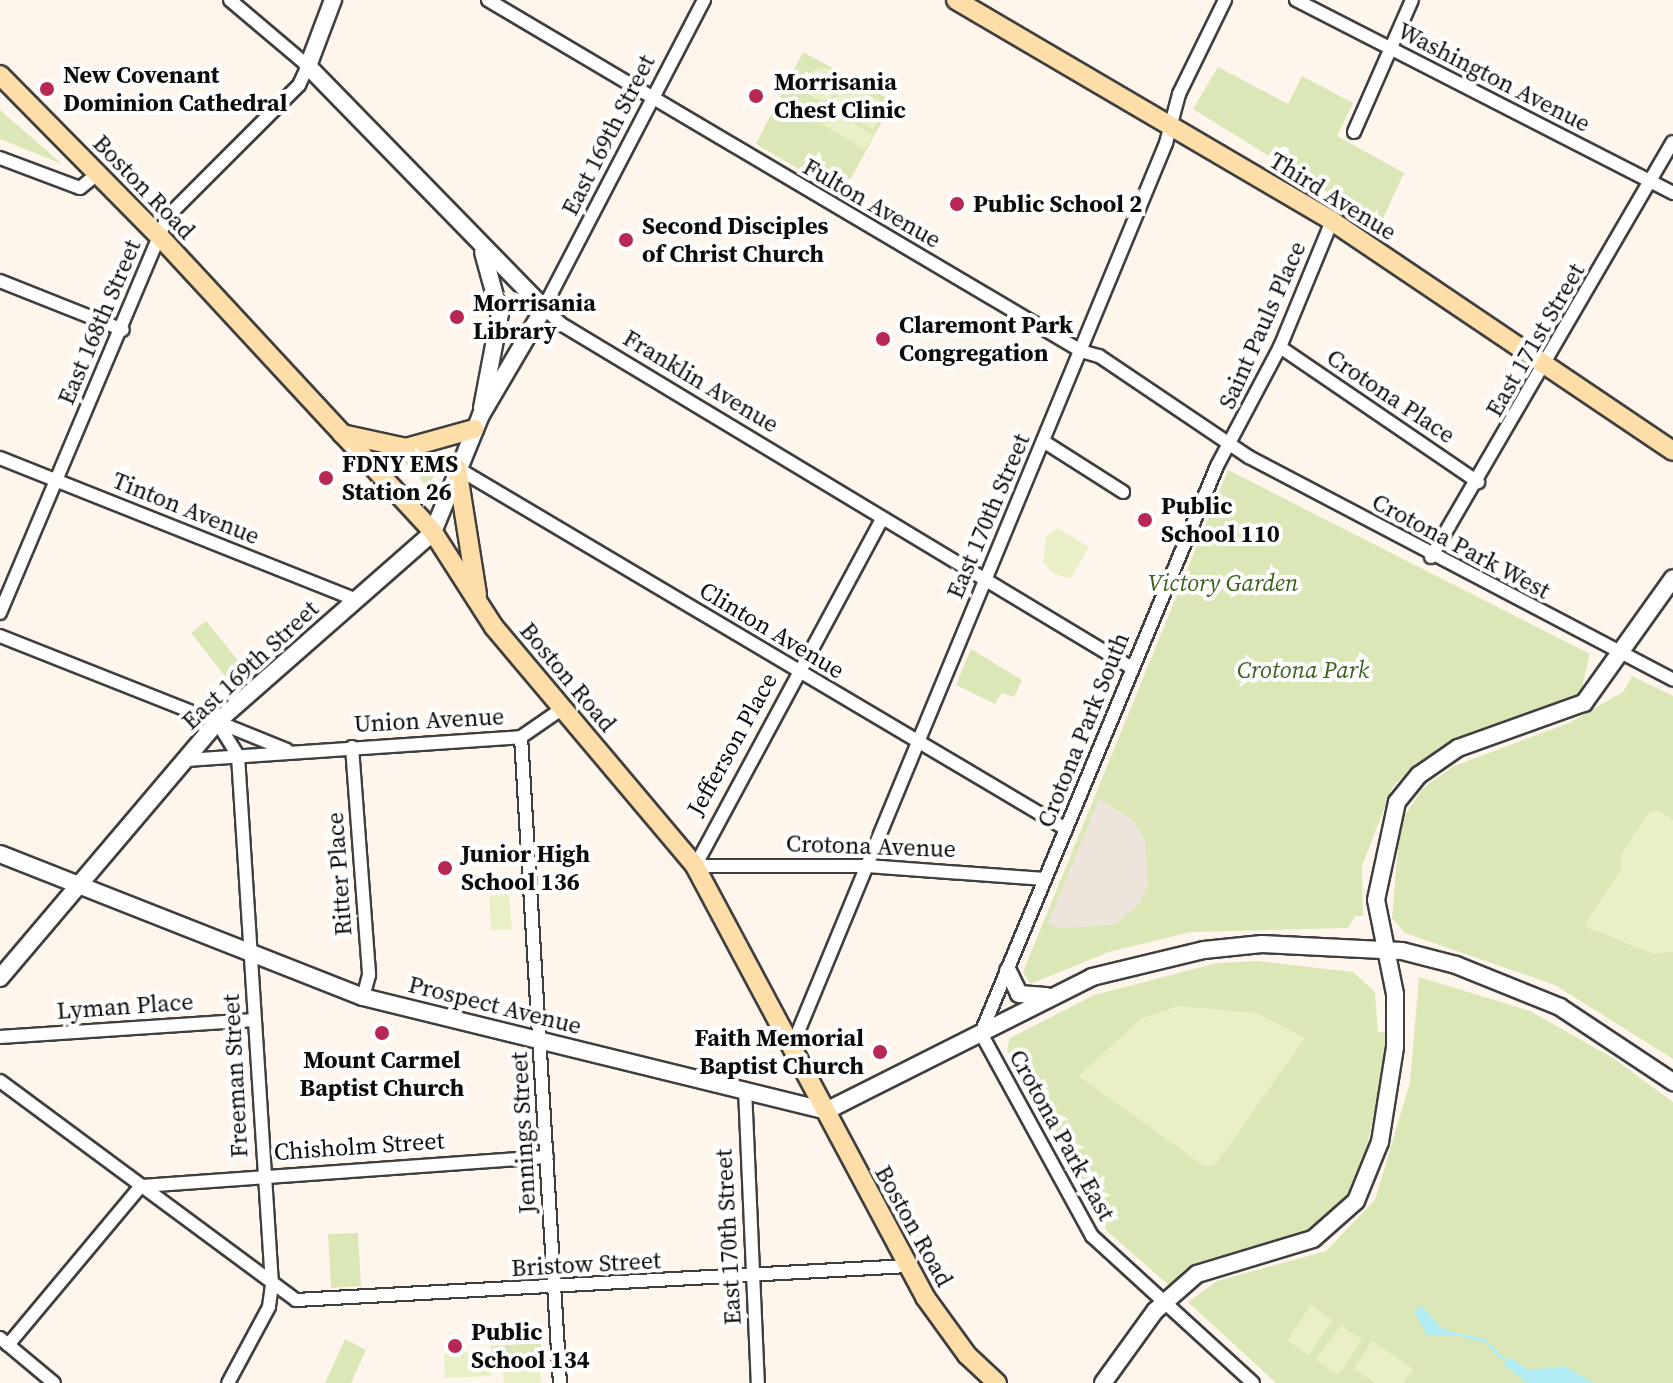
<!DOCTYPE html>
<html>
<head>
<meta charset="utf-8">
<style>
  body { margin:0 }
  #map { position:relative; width:1673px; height:1383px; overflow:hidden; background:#fef6ec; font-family:"Source Serif 4",serif }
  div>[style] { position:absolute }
  .green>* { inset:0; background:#dce7b7 }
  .pitch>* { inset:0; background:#ebefc8 }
  .round { border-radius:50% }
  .plaza>* { inset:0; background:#ede4dc }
  .water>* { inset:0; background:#b2ecf4 }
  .stream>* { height:3px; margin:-1.5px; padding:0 1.5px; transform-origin:1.5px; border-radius:1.5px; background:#b2ecf4 }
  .roads { filter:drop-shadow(2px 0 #3f3f3f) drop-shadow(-2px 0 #3f3f3f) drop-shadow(0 2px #3f3f3f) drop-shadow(0 -2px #3f3f3f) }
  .minor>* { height:12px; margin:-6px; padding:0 6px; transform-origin:6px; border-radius:6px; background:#fff }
  .tertiary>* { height:16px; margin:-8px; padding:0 8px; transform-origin:8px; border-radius:8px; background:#fff }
  .secondary>* { height:18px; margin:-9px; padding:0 9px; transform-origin:9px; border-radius:9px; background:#fddea8 }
  .dots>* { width:22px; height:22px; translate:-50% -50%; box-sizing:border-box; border:4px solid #fff; border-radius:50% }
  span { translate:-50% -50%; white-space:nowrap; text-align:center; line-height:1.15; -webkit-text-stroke:8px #fff; paint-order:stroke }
  .poi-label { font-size:24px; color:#0c0c0c; font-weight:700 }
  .left { translate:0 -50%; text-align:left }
  .right { translate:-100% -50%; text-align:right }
  .street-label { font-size:24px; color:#0c0c0c }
  .park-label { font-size:24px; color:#3e611f; font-style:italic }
</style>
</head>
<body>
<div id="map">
  <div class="green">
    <i style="clip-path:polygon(803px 52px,893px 101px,842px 195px,756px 144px)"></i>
    <i style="clip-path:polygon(1218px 67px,1288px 104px,1302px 76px,1353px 103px,1337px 136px,1404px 173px,1380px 225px,1193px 109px)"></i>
    <i style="clip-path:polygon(0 110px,62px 164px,0 139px)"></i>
    <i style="clip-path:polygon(444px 453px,429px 489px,398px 455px,415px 456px)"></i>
    <i style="clip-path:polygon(1228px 470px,1590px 654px,1581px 692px,1542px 712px,1469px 734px,1426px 757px,1393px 786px,1362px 866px,1363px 916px,1355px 916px,1348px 928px,1191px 932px,1109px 952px,1030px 984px,1023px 972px)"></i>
    <i style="clip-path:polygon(206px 621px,245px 669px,229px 681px,191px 633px)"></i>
    <i style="clip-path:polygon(971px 649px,1022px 680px,1014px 697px,1002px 693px,995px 704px,956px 685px)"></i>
    <i style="clip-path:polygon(1632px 676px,1673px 696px,1673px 1059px,1555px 985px,1405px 933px,1392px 918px,1400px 823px,1422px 789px,1454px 766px,1569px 723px,1623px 692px)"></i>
    <i style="clip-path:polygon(1258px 961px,1353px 972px,1375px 992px,1378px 1032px,1387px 1033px,1386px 1057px,1363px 1165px,1349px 1197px,1311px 1231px,1205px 1260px,1171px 1287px,1108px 1232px,1090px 1206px,1007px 1050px,1010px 1038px,1094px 995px,1217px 963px)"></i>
    <i style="clip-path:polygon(1419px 977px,1530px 1011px,1613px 1058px,1673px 1102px,1673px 1383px,1276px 1383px,1188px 1302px,1217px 1281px,1326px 1251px,1375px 1200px,1410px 1082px)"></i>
    <i style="clip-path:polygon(358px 1233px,361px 1286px,331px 1288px,328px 1234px)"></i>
    <i style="clip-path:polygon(345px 1339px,366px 1350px,351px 1383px,325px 1383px)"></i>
    <i style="clip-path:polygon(541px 1343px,542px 1358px,492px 1361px,491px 1346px)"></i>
  </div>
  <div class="pitch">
    <i class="round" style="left:806px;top:68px;width:32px;height:32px"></i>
    <i style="clip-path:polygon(846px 81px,887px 106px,873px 130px,831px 105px)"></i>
    <i style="clip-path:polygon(831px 109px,873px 135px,865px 150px,822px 124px)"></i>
    <i style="clip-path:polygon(1058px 528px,1089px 547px,1071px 578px,1054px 574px,1043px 562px,1046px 537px)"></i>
    <i style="clip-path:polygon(1657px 810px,1673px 820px,1673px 952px,1653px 954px,1584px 926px,1622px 868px,1620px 857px,1649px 812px)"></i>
    <i style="clip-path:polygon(509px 894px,512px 929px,491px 930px,489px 896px)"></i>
    <i style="clip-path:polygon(1178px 1006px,1257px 1013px,1305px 1038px,1215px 1165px,1205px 1167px,1079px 1076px,1140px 1019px)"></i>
    <i style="clip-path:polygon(1311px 1305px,1333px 1320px,1308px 1355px,1287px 1340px)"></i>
    <i style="clip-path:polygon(1341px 1325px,1362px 1340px,1338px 1375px,1316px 1360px)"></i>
    <i style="clip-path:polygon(1372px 1341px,1413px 1369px,1403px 1383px,1376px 1383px,1354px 1369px)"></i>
    <i style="clip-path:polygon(489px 1351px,491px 1376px,445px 1378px,444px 1353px)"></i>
    <i style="clip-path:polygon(540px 1361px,541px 1383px,504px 1383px,501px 1363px)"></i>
  </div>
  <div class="plaza">
    <i style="clip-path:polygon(1099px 799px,1132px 819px,1145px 840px,1148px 884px,1140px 903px,1114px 925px,1059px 928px,1048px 923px)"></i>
  </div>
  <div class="water">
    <i style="clip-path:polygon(1420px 1305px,1442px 1328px,1462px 1335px,1427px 1335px,1414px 1312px)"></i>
    <i style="clip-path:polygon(1507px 1356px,1529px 1370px,1564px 1366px,1594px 1383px,1527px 1383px,1504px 1365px)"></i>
  </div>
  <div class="stream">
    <i style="left:1462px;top:1335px;width:23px;rotate:13deg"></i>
    <i style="left:1484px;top:1340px;width:25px;rotate:45deg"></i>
  </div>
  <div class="roads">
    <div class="minor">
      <i style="left:488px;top:0;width:689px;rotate:30.62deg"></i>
      <i style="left:1081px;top:351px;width:19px;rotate:16deg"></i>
      <i style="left:1099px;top:356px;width:181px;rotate:34deg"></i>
      <i style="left:1249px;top:457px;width:479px;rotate:27.7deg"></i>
      <i style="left:704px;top:0;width:347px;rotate:117.5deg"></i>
      <i style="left:544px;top:308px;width:23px;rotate:43deg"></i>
      <i style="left:561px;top:324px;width:667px;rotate:31.07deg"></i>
      <i style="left:1296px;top:0;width:424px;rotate:27.1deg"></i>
      <i style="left:1354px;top:132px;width:144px;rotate:-66.3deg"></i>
      <i style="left:0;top:158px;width:85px;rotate:20.6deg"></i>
      <i style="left:80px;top:188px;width:22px;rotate:-39deg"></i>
      <i style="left:0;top:281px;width:132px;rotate:21.7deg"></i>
      <i style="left:1280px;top:347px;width:240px;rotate:34.3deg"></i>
      <i style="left:1043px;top:441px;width:95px;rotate:32.5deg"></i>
      <i style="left:0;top:458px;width:383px;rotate:21.7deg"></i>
      <i style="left:457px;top:468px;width:708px;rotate:30.66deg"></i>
      <i style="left:882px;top:519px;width:394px;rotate:118.3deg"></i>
      <i style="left:695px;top:866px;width:172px"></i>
      <i style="left:867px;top:866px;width:178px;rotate:4.2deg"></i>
      <i style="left:1431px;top:557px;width:480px;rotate:-59.8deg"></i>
      <i style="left:0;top:613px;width:431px;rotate:-67.1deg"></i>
      <i style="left:168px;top:216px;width:185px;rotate:-45deg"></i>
      <i style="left:299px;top:85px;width:21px;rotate:-65deg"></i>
      <i style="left:308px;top:66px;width:102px;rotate:-139.8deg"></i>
      <i style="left:0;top:636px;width:233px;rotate:21.6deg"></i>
      <i style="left:217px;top:722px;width:40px;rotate:58deg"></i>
      <i style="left:238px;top:756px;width:530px;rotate:86.32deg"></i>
      <i style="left:272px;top:1285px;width:22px;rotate:98deg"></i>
      <i style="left:269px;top:1307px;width:86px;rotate:118.3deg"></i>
      <i style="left:218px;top:722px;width:74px;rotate:22.1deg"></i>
      <i style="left:521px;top:737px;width:647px;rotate:86.55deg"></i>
      <i style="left:352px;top:747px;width:229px;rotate:85.7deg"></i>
      <i style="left:369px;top:975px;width:23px;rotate:105deg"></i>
      <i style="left:185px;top:760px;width:337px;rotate:-3.9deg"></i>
      <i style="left:521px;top:737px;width:51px;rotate:-34.6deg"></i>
      <i style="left:0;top:1037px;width:255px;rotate:-3.8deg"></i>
      <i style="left:791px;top:1049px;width:981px;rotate:-67.51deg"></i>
      <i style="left:1166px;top:143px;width:51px;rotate:-75.1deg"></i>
      <i style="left:1179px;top:94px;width:105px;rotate:-63.9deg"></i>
      <i style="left:0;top:1081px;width:368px;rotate:36.5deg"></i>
      <i style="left:296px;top:1300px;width:613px;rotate:-3.18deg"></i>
      <i style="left:745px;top:1089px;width:294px;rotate:87.5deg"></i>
      <i style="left:0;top:1338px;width:70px;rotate:39.8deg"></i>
      <i style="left:8px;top:1345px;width:207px;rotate:-50.1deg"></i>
      <i style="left:141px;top:1186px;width:407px;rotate:-4.1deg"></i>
      <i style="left:1253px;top:1383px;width:218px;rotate:-137.6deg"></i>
      <i style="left:1092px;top:1236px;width:231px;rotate:-118.7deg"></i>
      <i style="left:981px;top:1033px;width:614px;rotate:-67.4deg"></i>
      <i style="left:1217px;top:466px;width:135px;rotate:-62.1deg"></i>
      <i style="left:1280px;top:347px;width:136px;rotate:-67.6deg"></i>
    </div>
    <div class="tertiary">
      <i style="left:482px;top:408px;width:96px;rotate:-79.2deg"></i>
      <i style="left:500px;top:314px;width:64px;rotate:-105.3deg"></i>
      <i style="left:0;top:854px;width:390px;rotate:21.5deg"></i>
      <i style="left:363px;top:997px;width:477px;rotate:13.8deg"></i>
      <i style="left:826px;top:1111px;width:298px;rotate:-26.7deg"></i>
      <i style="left:1092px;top:977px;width:115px;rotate:-13.6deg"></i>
      <i style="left:1204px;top:950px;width:58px;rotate:-5.9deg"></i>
      <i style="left:1262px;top:944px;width:140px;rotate:2.9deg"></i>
      <i style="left:1402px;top:951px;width:56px;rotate:14.5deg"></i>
      <i style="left:1456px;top:965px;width:112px;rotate:22deg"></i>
      <i style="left:1560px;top:1007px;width:136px;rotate:33.6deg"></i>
      <i style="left:1008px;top:971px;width:25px;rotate:64deg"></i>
      <i style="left:1019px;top:994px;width:27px;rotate:4deg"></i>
      <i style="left:0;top:978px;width:336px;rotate:-49.7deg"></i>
      <i style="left:217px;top:722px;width:288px;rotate:-41.3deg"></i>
      <i style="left:433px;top:532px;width:126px;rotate:-67.7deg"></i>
      <i style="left:481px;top:415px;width:124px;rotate:-59.5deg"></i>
      <i style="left:544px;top:308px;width:338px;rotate:-134.3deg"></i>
      <i style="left:308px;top:66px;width:71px;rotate:-69.3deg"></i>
      <i style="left:1103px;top:1383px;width:89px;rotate:-54.2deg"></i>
      <i style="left:1155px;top:1311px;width:56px;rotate:-41.4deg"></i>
      <i style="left:1197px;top:1274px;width:121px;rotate:-16.8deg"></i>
      <i style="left:1313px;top:1239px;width:57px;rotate:-41.5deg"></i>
      <i style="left:1356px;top:1201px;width:64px;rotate:-67.9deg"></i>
      <i style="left:1380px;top:1142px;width:96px;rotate:-81deg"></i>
      <i style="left:1395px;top:1047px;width:53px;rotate:-90deg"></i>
      <i style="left:1395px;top:994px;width:96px;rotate:-101.4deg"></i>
      <i style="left:1376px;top:900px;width:100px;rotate:-77.9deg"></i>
      <i style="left:1397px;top:802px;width:35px;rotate:-51deg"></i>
      <i style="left:1419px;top:775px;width:47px;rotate:-34.7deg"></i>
      <i style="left:1458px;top:748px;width:134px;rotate:-19.7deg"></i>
      <i style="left:1584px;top:703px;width:153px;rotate:-54.5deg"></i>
    </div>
    <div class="secondary">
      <i style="left:956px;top:0;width:436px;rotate:30.4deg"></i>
      <i style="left:1332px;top:221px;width:411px;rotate:34deg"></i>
      <i style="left:0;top:75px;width:229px;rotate:45.4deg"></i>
      <i style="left:161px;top:238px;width:401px;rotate:47.2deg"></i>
      <i style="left:433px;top:532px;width:113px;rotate:57.3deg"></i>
      <i style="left:494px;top:627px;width:312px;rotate:49.9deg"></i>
      <i style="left:695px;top:866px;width:489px;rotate:61.9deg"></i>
      <i style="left:925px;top:1297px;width:72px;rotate:54.1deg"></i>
      <i style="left:967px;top:1355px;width:41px;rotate:43deg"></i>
      <i style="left:342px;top:434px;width:66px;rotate:12.3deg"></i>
      <i style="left:406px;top:448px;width:71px;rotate:-15.6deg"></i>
      <i style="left:457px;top:468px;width:128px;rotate:81deg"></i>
    </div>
  </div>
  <div class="dots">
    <i style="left:47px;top:89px;background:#b82854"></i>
    <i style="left:756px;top:96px;background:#b82854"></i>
    <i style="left:957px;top:204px;background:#b82854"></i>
    <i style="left:626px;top:240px;background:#b82854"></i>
    <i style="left:457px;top:317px;background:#b82854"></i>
    <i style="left:883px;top:339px;background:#b82854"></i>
    <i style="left:326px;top:478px;background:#b82854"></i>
    <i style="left:1145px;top:520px;background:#b82854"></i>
    <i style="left:445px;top:868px;background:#b82854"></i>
    <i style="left:382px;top:1033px;background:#b82854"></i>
    <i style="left:880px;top:1052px;background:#b82854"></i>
    <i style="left:455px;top:1346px;background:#b82854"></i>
  </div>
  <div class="poi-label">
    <span class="left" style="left:63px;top:89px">New Covenant<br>Dominion Cathedral</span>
    <span class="left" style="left:774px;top:96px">Morrisania<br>Chest Clinic</span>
    <span class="left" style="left:973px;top:204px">Public School 2</span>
    <span class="left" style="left:642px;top:240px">Second Disciples<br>of Christ Church</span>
    <span class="left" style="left:473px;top:317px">Morrisania<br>Library</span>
    <span class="left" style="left:899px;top:339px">Claremont Park<br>Congregation</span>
    <span class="left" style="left:342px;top:478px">FDNY EMS<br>Station 26</span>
    <span class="left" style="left:1161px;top:520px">Public<br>School 110</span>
    <span class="left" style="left:461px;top:868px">Junior High<br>School 136</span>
    <span class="right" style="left:864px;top:1052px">Faith Memorial<br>Baptist Church</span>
    <span style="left:382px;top:1074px">Mount Carmel<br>Baptist Church</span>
    <span class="left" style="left:471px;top:1346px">Public<br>School 134</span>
  </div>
  <div class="street-label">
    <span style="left:1494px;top:77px;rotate:27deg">Washington Avenue</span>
    <span style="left:608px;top:135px;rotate:-63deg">East 169th Street</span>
    <span style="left:144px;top:187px;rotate:46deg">Boston Road</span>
    <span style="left:1333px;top:196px;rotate:32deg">Third Avenue</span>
    <span style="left:872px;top:203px;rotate:30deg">Fulton Avenue</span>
    <span style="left:99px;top:322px;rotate:-67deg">East 168th Street</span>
    <span style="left:1262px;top:325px;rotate:-66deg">Saint Pauls Place</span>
    <span style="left:1535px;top:340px;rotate:-60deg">East 171st Street</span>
    <span style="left:701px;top:381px;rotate:31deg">Franklin Avenue</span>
    <span style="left:1391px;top:396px;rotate:34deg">Crotona Place</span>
    <span style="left:186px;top:508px;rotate:22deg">Tinton Avenue</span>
    <span style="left:988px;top:516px;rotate:-67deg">East 170th Street</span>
    <span style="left:1461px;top:546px;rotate:28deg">Crotona Park West</span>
    <span style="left:772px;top:630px;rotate:31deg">Clinton Avenue</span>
    <span style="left:250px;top:665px;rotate:-43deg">East 169th Street</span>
    <span style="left:568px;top:677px;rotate:50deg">Boston Road</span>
    <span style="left:429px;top:720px;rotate:-3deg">Union Avenue</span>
    <span style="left:1083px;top:730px;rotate:-68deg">Crotona Park South</span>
    <span style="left:732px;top:744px;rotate:-61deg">Jefferson Place</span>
    <span style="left:871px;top:846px;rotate:2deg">Crotona Avenue</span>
    <span style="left:339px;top:874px;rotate:-94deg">Ritter Place</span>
    <span style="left:495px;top:1005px;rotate:14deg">Prospect Avenue</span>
    <span style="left:125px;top:1006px;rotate:-4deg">Lyman Place</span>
    <span style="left:235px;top:1076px;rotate:-93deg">Freeman Street</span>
    <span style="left:523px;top:1133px;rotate:-93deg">Jennings Street</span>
    <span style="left:1062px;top:1135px;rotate:61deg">Crotona Park East</span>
    <span style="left:359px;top:1146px;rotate:-4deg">Chisholm Street</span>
    <span style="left:914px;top:1226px;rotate:61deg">Boston Road</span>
    <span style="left:728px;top:1237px;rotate:-93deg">East 170th Street</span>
    <span style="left:586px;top:1264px;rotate:-3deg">Bristow Street</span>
  </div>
  <div class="park-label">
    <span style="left:1223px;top:583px">Victory Garden</span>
    <span style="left:1303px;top:670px">Crotona Park</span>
  </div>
</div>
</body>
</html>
